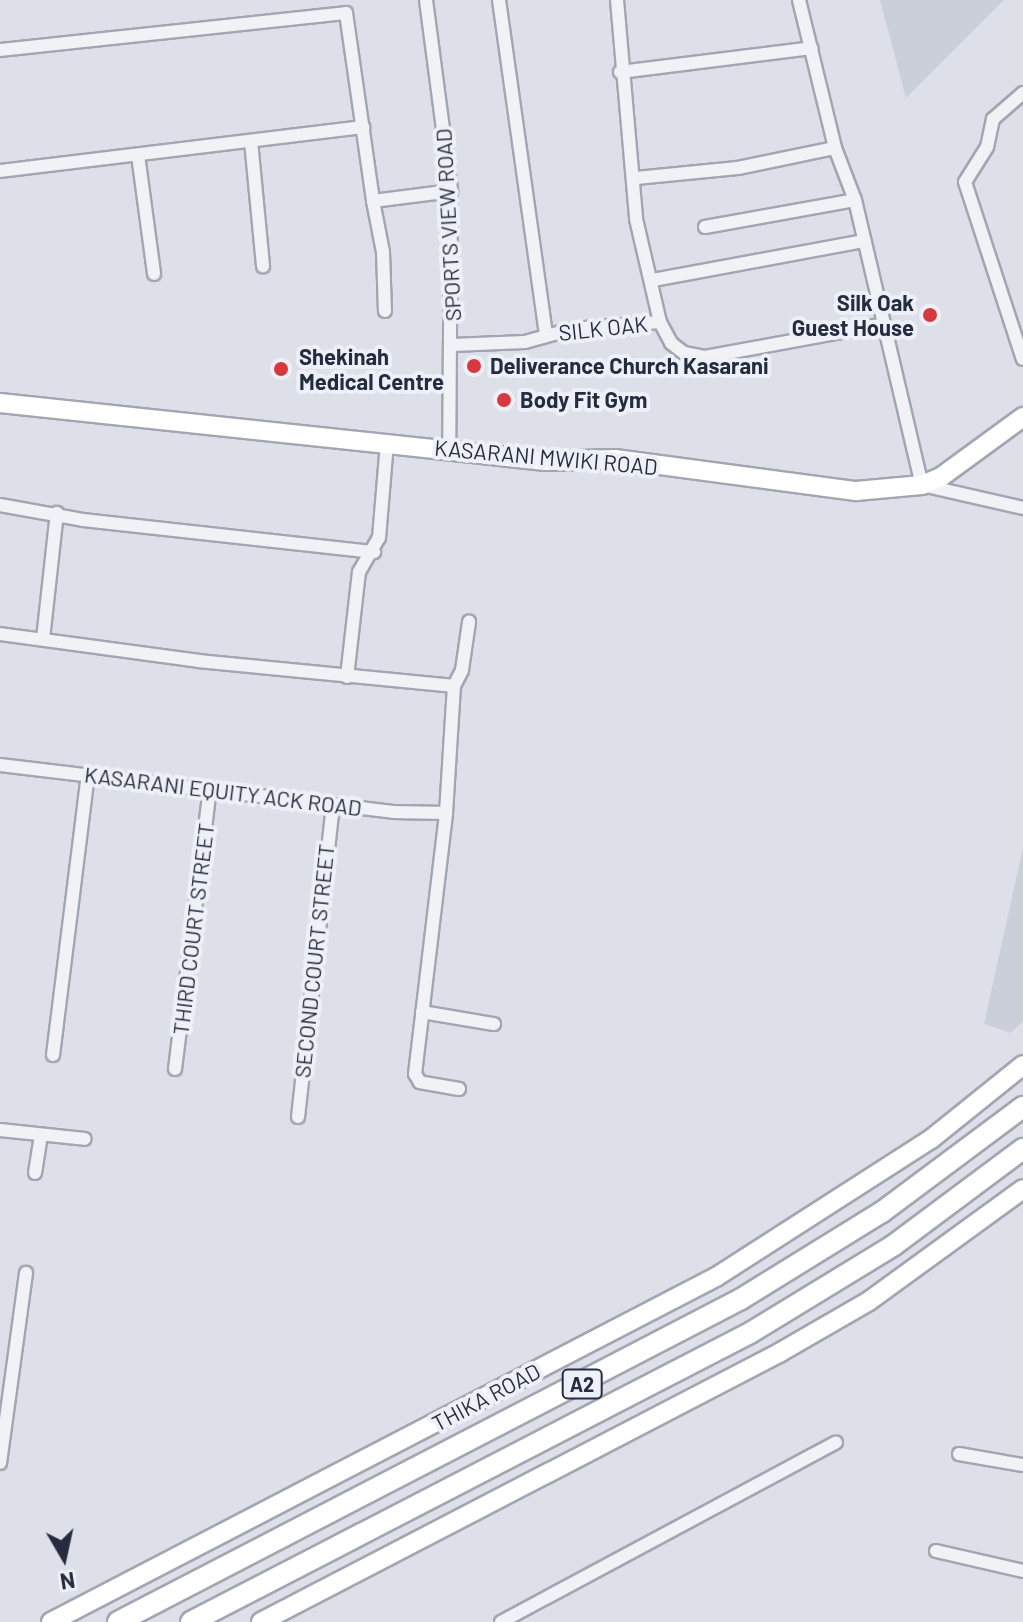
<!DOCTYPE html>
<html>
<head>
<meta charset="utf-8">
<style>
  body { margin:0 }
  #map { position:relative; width:1023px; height:1622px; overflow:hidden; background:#dde0e8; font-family:Barlow,sans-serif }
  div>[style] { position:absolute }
  .built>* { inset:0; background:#cbcfda }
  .roads { filter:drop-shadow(2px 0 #a2a6b2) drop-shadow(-2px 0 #a2a6b2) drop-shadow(0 2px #a2a6b2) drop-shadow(0 -2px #a2a6b2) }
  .minor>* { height:12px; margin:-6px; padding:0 6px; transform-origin:6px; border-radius:6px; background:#f0f2f6 }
  .secondary>* { height:18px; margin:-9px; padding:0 9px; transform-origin:9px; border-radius:9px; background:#fff }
  .trunk>* { height:20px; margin:-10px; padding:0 10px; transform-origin:10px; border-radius:10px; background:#fff }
  .dots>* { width:22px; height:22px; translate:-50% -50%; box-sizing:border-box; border:4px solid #edf0f6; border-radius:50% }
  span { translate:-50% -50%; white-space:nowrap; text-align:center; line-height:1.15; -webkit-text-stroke:8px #edf0f6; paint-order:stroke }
  .shield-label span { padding:2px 6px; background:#edf0f6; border:2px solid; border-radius:6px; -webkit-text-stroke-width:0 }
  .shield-label { font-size:20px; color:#262c40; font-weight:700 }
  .street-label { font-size:22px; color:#262c40 }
  .poi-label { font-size:22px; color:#262c40; font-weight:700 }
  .right { translate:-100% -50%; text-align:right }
  .left { translate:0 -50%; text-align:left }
  .north { position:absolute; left:24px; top:1518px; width:80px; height:80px; -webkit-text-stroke:6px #edf0f6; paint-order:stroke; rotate:171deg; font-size:22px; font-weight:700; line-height:32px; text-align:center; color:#262c40 }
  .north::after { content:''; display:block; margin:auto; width:28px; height:36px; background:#262c40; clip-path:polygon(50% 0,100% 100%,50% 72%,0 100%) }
</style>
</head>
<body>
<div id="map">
  <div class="built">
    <i style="clip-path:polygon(880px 0,1004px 0,906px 98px)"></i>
    <i style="clip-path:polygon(1023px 847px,1023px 1021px,1011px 1033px,984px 1024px)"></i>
  </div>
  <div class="roads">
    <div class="minor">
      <i style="left:426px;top:0;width:193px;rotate:82.5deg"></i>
      <i style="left:451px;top:191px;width:260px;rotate:90.4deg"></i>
      <i style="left:499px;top:0;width:336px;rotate:82deg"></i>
      <i style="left:617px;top:0;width:220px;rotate:85deg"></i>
      <i style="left:636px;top:219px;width:106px;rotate:76.9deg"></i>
      <i style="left:799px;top:0;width:152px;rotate:76.3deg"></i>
      <i style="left:835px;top:148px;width:56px;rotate:69deg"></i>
      <i style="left:855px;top:200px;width:293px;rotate:76.8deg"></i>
      <i style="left:922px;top:485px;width:104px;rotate:12.8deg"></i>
      <i style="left:0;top:50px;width:348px;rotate:-6.1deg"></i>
      <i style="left:346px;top:13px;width:190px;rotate:81.8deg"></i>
      <i style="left:373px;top:201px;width:79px;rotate:-7.3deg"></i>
      <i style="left:620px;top:72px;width:193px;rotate:-7.1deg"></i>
      <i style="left:1023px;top:93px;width:40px;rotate:139deg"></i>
      <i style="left:993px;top:119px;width:29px;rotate:102deg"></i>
      <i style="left:987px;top:147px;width:41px;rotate:122.2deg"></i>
      <i style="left:965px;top:182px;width:186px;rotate:71.9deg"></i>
      <i style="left:251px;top:141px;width:126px;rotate:84.5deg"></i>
      <i style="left:138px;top:155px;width:120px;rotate:82.3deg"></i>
      <i style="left:0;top:171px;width:366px;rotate:-6.9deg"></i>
      <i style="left:636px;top:178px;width:102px;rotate:-5.6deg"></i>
      <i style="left:738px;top:168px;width:99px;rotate:-11.7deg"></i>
      <i style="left:373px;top:201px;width:52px;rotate:78.9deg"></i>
      <i style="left:383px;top:252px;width:59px;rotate:88.1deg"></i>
      <i style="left:705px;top:227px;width:152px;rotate:-10.2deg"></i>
      <i style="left:653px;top:280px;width:215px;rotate:-10.5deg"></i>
      <i style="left:452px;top:345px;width:73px;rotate:-2.4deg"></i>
      <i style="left:525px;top:342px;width:49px;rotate:-15.5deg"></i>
      <i style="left:572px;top:329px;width:88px;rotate:-4.5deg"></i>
      <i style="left:660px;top:322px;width:24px;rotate:62deg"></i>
      <i style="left:671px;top:343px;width:16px;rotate:38deg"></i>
      <i style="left:684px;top:353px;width:21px;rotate:11deg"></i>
      <i style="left:705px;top:357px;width:178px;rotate:-10.4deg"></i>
      <i style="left:0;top:505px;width:84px;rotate:10.2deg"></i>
      <i style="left:83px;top:520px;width:293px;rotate:6.3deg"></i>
      <i style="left:0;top:634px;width:201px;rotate:7.7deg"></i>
      <i style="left:199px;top:661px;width:256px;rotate:5.6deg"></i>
      <i style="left:43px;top:639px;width:127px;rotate:-83.7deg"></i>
      <i style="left:347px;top:677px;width:106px;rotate:-83.5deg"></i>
      <i style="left:359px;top:572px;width:39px;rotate:-60deg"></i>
      <i style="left:379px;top:538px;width:95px;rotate:-85.2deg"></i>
      <i style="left:0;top:765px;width:396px;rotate:6.8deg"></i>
      <i style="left:393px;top:812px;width:53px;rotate:1.1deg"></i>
      <i style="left:422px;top:1012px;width:73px;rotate:9.5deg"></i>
      <i style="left:53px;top:1055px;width:283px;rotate:-82.9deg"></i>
      <i style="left:175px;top:1069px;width:282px;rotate:-82.9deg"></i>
      <i style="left:459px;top:1089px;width:40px;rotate:-170deg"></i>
      <i style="left:420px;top:1082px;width:9px;rotate:-122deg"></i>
      <i style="left:415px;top:1074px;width:263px;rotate:-83.2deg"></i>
      <i style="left:446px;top:813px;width:127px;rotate:-86.4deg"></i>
      <i style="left:454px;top:686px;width:18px;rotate:-63deg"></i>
      <i style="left:462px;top:670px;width:49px;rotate:-81.7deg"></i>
      <i style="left:298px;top:1117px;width:314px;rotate:-83.6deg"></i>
      <i style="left:0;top:1130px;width:85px;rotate:6deg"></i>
      <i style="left:35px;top:1173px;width:38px;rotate:-81deg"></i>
      <i style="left:959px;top:1454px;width:65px;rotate:9.8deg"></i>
      <i style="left:0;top:1463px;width:192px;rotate:-82.2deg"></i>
      <i style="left:936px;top:1551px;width:89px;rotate:12.9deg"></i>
      <i style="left:501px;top:1622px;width:380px;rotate:-28.2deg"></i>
    </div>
    <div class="secondary">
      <i style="left:0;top:403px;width:549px;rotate:6.06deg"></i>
      <i style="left:546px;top:461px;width:69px;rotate:-1.7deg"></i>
      <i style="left:615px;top:459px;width:243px;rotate:7.6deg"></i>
      <i style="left:856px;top:491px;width:66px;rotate:-5.2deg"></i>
      <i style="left:922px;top:485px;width:21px;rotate:-23deg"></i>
      <i style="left:941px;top:477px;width:102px;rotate:-36.2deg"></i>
      <i style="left:51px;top:1622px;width:749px;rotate:-27.42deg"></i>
      <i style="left:716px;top:1277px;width:255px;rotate:-32.7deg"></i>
      <i style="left:931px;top:1139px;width:118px;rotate:-38.8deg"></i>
      <i style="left:261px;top:1622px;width:584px;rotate:-27.44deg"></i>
      <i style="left:779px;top:1353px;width:104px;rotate:-30deg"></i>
      <i style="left:869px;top:1301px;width:190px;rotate:-36deg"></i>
    </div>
    <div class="trunk">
      <i style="left:118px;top:1622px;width:702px;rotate:-27.4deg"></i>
      <i style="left:741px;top:1299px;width:166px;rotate:-31.7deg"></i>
      <i style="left:882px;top:1212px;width:176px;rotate:-36.7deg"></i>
      <i style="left:191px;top:1622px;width:629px;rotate:-27.34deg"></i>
      <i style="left:750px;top:1333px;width:169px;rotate:-31.4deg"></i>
      <i style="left:894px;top:1245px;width:161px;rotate:-36.7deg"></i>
    </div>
  </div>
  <div class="dots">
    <i style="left:930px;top:315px;background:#d7393f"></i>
    <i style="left:474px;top:366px;background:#d7393f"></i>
    <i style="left:281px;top:369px;background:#d7393f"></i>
    <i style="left:504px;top:400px;background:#d7393f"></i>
  </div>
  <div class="shield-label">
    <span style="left:582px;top:1384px">A2</span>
  </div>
  <div class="street-label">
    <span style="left:448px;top:225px;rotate:-93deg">SPORTS VIEW ROAD</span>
    <span style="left:603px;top:328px;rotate:-6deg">SILK OAK</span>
    <span style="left:546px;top:457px;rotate:5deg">KASARANI MWIKI ROAD</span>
    <span style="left:223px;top:791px;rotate:7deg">KASARANI EQUITY ACK ROAD</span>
    <span style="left:193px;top:929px;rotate:-83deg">THIRD COURT STREET</span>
    <span style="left:314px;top:961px;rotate:-84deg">SECOND COURT STREET</span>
    <span style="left:486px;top:1397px;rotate:-28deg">THIKA ROAD</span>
  </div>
  <div class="poi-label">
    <span class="right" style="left:914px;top:315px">Silk Oak<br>Guest House</span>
    <span class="left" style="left:299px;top:369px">Shekinah<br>Medical Centre</span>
    <span class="left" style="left:490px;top:366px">Deliverance Church Kasarani</span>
    <span class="left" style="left:520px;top:400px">Body Fit Gym</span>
  </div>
  <div class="north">N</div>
</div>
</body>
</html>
